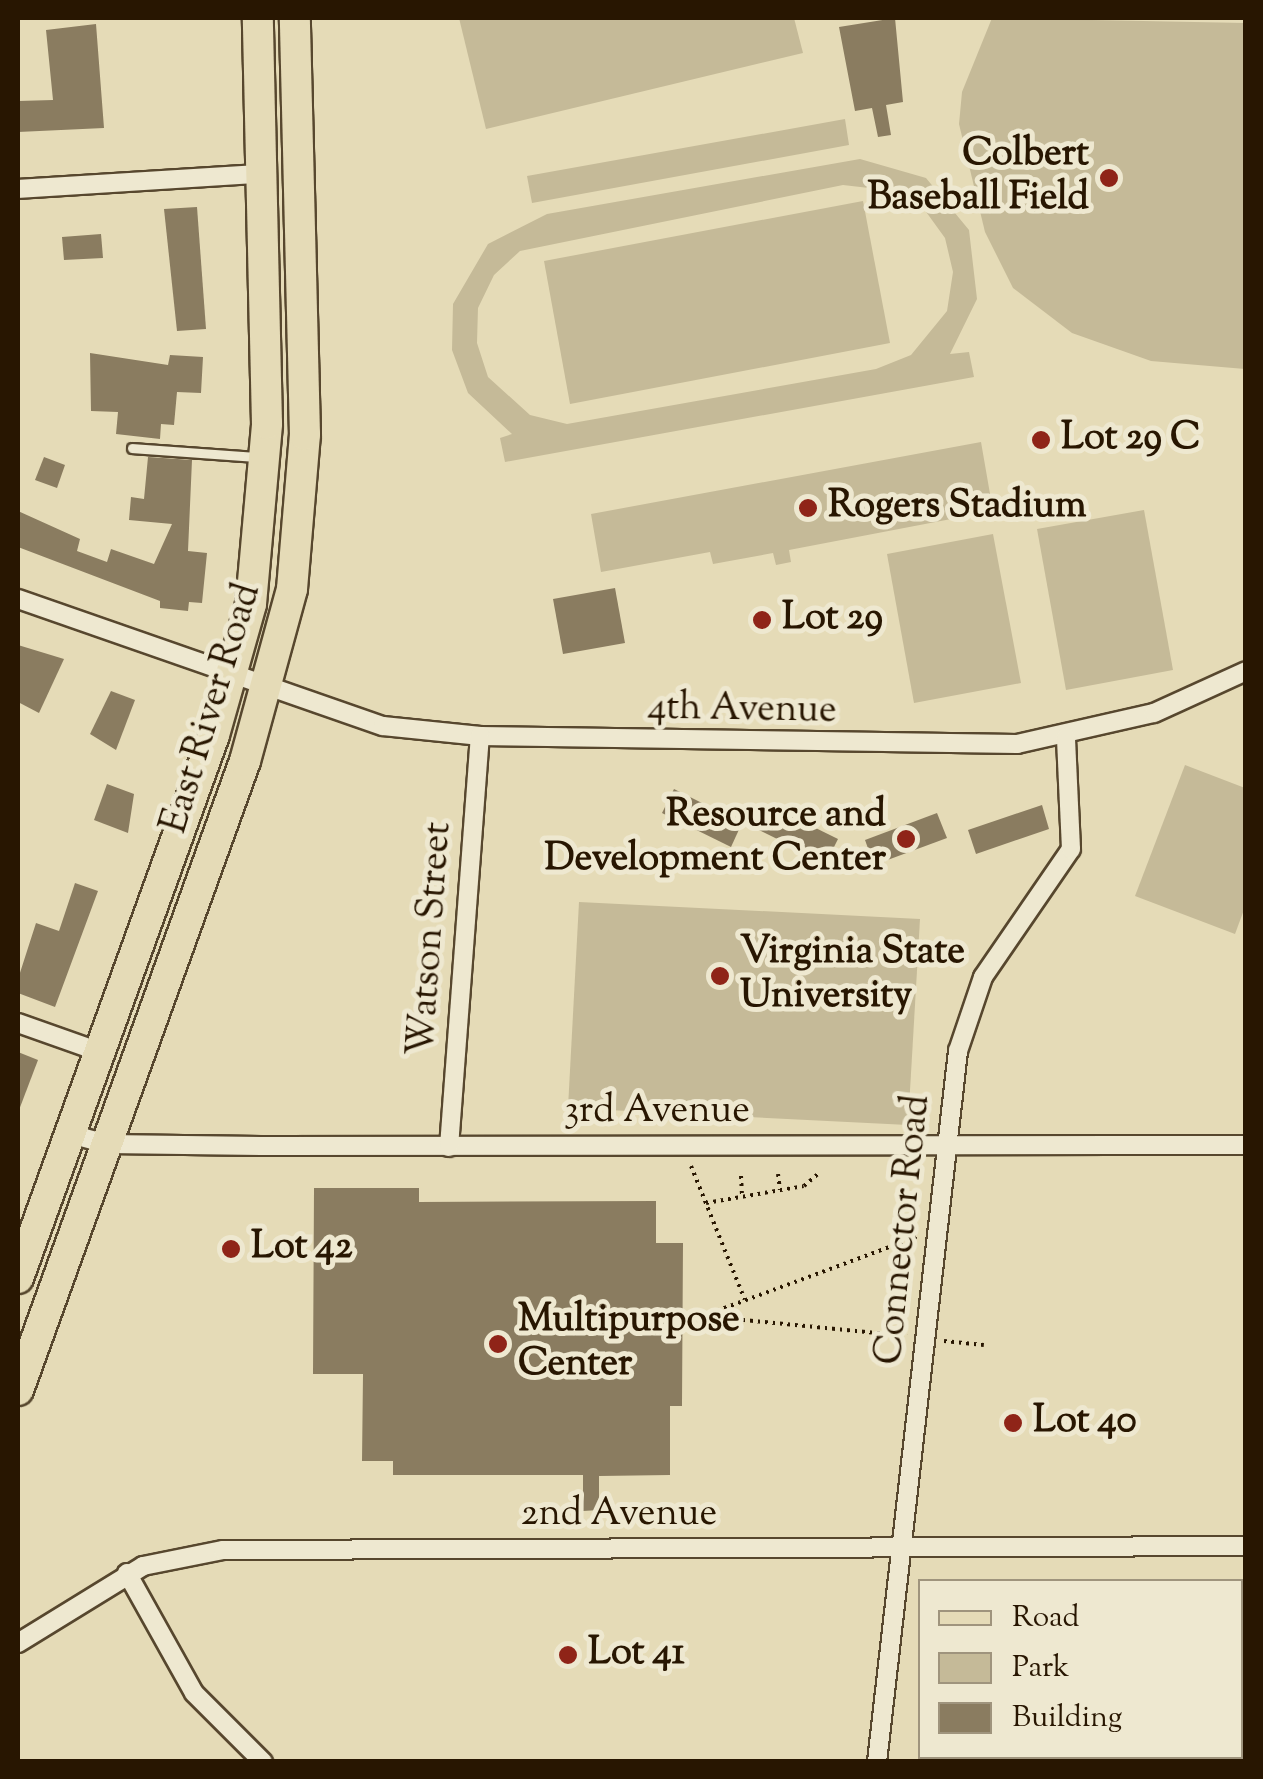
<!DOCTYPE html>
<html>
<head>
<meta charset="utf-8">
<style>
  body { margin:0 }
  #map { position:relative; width:1263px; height:1779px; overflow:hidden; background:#e5dbb7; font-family:"Sorts Mill Goudy",serif }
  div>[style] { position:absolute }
  .green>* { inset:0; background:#c5ba98 }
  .building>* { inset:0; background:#8a7c60 }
  .path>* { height:4px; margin-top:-2px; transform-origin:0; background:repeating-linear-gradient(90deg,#281601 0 2.5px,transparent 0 7.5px) }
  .roads { filter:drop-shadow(2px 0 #57472e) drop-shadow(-2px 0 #57472e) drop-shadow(0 2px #57472e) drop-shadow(0 -2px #57472e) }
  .service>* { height:9px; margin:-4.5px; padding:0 4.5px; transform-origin:4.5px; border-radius:4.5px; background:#eee8d0 }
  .minor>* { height:18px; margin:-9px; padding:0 9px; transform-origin:9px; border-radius:9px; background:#eee8d0 }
  .primary>* { height:30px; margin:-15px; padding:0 15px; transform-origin:15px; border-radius:15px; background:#e5dbb7 }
  .dots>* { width:28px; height:28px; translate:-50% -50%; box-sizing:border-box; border:5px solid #eee8d0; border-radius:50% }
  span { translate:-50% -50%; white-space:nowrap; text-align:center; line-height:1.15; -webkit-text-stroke:10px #eee8d0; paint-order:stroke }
  .poi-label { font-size:38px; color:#281601; font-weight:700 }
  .right { translate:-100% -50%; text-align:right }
  .left { translate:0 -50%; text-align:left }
  .street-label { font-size:38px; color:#281601 }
  .frame { position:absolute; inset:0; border:20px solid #281601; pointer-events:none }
  .legend { position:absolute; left:918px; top:1579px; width:325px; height:180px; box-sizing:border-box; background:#eee8d0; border:2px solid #9f947d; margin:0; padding:12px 18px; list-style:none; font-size:30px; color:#281601 }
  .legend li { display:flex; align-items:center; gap:20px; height:50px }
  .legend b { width:50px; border:2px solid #9f947d }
</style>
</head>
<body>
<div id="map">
  <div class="green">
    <i style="clip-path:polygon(459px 18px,794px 18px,803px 53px,486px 129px)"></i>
    <i style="clip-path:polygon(992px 18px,1245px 23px,1245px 369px,1151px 361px,1072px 333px,1013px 288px,985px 232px,959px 124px,962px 92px)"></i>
    <i style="clip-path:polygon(845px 119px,849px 145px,532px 203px,527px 176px)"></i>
    <i style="clip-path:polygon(evenodd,860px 159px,926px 178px,969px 230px,977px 299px,950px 354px,969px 352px,974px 377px,505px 462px,500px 438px,512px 434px,468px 393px,452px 350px,453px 304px,488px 244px,547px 214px,860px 159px,843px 185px,895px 191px,924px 209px,945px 238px,953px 272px,947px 311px,911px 355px,876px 369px,567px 424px,530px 415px,488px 377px,477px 343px,478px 308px,494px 275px,520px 251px,843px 185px)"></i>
    <i style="clip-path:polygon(863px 201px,890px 343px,570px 404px,544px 261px)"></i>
    <i style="clip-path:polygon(981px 442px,993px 511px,789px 550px,791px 562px,776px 565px,773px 553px,713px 564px,710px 552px,601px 572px,591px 514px)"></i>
    <i style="clip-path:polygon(1144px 510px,1173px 670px,1066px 690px,1037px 529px)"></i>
    <i style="clip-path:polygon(993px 534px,1021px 683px,914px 703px,887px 554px)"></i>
    <i style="clip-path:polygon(1185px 765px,1245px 788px,1245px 907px,1235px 934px,1135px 896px)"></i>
    <i style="clip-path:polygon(579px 902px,920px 919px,908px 1125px,568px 1108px)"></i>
  </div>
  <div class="building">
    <i style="clip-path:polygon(895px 18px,903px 102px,886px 105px,891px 135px,878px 137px,872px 108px,855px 111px,839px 27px)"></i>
    <i style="clip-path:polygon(96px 24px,104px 128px,18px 132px,18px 101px,53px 100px,46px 30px)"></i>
    <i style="clip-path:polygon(197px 207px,206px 329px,177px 331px,164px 209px)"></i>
    <i style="clip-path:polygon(101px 234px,103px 258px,64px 260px,62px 237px)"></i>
    <i style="clip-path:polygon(90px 353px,168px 365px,170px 355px,203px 357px,201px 393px,177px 392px,174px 425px,161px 424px,160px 439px,116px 434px,118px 412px,91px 411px)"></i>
    <i style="clip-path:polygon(44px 457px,65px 465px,57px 488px,35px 480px)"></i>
    <i style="clip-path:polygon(148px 457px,192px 460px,188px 551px,207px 553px,202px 603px,189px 602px,188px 611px,160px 608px,160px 601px,18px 547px,18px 511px,80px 539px,77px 551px,107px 562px,111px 549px,154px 564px,172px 524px,129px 520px,131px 497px,144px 499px)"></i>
    <i style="clip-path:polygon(615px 588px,625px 643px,563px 654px,553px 599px)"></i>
    <i style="clip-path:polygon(18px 645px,64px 659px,39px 713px,18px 702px)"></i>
    <i style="clip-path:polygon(111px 691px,135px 700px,116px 750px,90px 734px)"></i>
    <i style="clip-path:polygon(107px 784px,134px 794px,128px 833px,94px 820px)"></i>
    <i style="clip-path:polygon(674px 789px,742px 823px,731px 847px,662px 813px)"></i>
    <i style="clip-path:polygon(769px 805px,838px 839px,826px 863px,757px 829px)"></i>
    <i style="clip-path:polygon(1042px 805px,1049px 829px,976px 854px,968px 830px)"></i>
    <i style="clip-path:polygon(937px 813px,947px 838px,874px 865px,865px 840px)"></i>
    <i style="clip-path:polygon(75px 883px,98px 891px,55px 1007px,18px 993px,18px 979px,36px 923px,59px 931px)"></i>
    <i style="clip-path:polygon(18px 1052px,38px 1060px,19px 1110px,18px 1109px)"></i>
    <i style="clip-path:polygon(314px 1188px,419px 1188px,419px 1202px,656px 1201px,656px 1243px,683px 1243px,682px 1406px,670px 1406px,670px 1475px,599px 1476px,599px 1510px,583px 1511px,583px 1475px,393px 1475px,393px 1461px,362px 1461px,363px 1374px,313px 1374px)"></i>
  </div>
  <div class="path">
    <i style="left:691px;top:1166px;width:144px;rotate:68.1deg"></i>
    <i style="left:778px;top:1174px;width:16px;rotate:83deg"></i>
    <i style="left:741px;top:1176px;width:21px;rotate:87deg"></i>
    <i style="left:706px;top:1203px;width:99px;rotate:-9.8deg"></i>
    <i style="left:804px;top:1186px;width:18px;rotate:-41deg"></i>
    <i style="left:683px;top:1314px;width:225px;rotate:5.6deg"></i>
    <i style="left:703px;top:1316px;width:230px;rotate:-20.3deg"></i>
    <i style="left:944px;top:1341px;width:40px;rotate:5.7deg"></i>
  </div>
  <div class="roads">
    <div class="service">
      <i style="left:132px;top:448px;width:127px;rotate:4.1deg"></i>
    </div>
    <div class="minor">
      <i style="left:18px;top:189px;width:240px;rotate:-3.6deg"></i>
      <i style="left:18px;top:599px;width:386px;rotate:19.2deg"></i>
      <i style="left:383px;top:726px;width:98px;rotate:5.9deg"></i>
      <i style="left:480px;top:736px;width:537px;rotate:0.85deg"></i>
      <i style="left:1017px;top:744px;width:140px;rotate:-12.8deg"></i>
      <i style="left:1154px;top:713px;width:101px;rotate:-24.5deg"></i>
      <i style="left:18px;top:1023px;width:87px;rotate:19.5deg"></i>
      <i style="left:70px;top:1134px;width:38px;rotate:15deg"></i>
      <i style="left:107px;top:1144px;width:154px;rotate:0.7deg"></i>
      <i style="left:261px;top:1146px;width:985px;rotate:-0.06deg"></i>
      <i style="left:449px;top:1147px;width:412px;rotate:-85.7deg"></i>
      <i style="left:127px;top:1573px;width:137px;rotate:60.8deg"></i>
      <i style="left:194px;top:1693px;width:98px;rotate:45deg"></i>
      <i style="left:18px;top:1643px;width:147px;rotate:-31.6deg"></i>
      <i style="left:143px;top:1566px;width:82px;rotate:-11.3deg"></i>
      <i style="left:223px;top:1550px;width:1023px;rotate:-0.22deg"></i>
      <i style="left:877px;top:1762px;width:716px;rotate:-83.5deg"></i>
      <i style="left:958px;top:1051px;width:78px;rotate:-71.3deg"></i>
      <i style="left:983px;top:977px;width:155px;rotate:-55.5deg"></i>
      <i style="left:1071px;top:849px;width:112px;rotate:-92.6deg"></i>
    </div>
    <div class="primary">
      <i style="left:18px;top:1278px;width:577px;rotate:-70.15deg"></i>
      <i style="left:214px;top:735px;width:136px;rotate:-74.2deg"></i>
      <i style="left:251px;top:604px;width:181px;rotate:-84.9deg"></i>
      <i style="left:267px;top:424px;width:406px;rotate:-91.3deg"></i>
      <i style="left:18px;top:1390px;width:669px;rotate:-70.16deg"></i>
      <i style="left:245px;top:761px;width:178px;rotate:-74.7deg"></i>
      <i style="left:292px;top:589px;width:155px;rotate:-85.2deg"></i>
      <i style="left:305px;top:435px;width:417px;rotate:-91.4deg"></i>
    </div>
  </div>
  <div class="dots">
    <i style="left:1109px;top:178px;background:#8f2418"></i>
    <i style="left:1041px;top:440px;background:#8f2418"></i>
    <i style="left:808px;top:508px;background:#8f2418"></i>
    <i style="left:762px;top:620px;background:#8f2418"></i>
    <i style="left:906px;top:839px;background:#8f2418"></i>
    <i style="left:720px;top:976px;background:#8f2418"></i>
    <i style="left:231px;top:1249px;background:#8f2418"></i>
    <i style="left:498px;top:1344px;background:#8f2418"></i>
    <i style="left:1013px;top:1423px;background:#8f2418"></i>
    <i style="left:568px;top:1655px;background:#8f2418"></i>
  </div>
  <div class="poi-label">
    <span class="right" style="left:1089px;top:178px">Colbert<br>Baseball Field</span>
    <span class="left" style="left:1061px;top:440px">Lot 29 C</span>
    <span class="left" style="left:828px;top:508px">Rogers Stadium</span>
    <span class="left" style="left:782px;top:620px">Lot 29</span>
    <span class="right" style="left:886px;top:839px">Resource and<br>Development Center</span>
    <span class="left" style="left:740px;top:976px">Virginia State<br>University</span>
    <span class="left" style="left:251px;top:1249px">Lot 42</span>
    <span class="left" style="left:518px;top:1344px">Multipurpose<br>Center</span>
    <span class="left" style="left:1033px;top:1423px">Lot 40</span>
    <span class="left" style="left:588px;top:1655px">Lot 41</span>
  </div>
  <div class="street-label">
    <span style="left:213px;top:709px;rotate:-73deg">East River Road</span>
    <span style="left:742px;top:711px;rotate:1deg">4th Avenue</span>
    <span style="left:432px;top:939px;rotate:-86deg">Watson Street</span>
    <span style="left:657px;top:1113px">3rd Avenue</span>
    <span style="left:905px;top:1230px;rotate:-84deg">Connector Road</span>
    <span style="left:619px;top:1516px">2nd Avenue</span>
  </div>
  <div class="frame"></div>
  <ul class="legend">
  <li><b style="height:12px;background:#e5dbb7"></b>Road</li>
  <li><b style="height:28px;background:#c5ba98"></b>Park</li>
  <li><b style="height:28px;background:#8a7c60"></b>Building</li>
  </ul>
</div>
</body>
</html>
